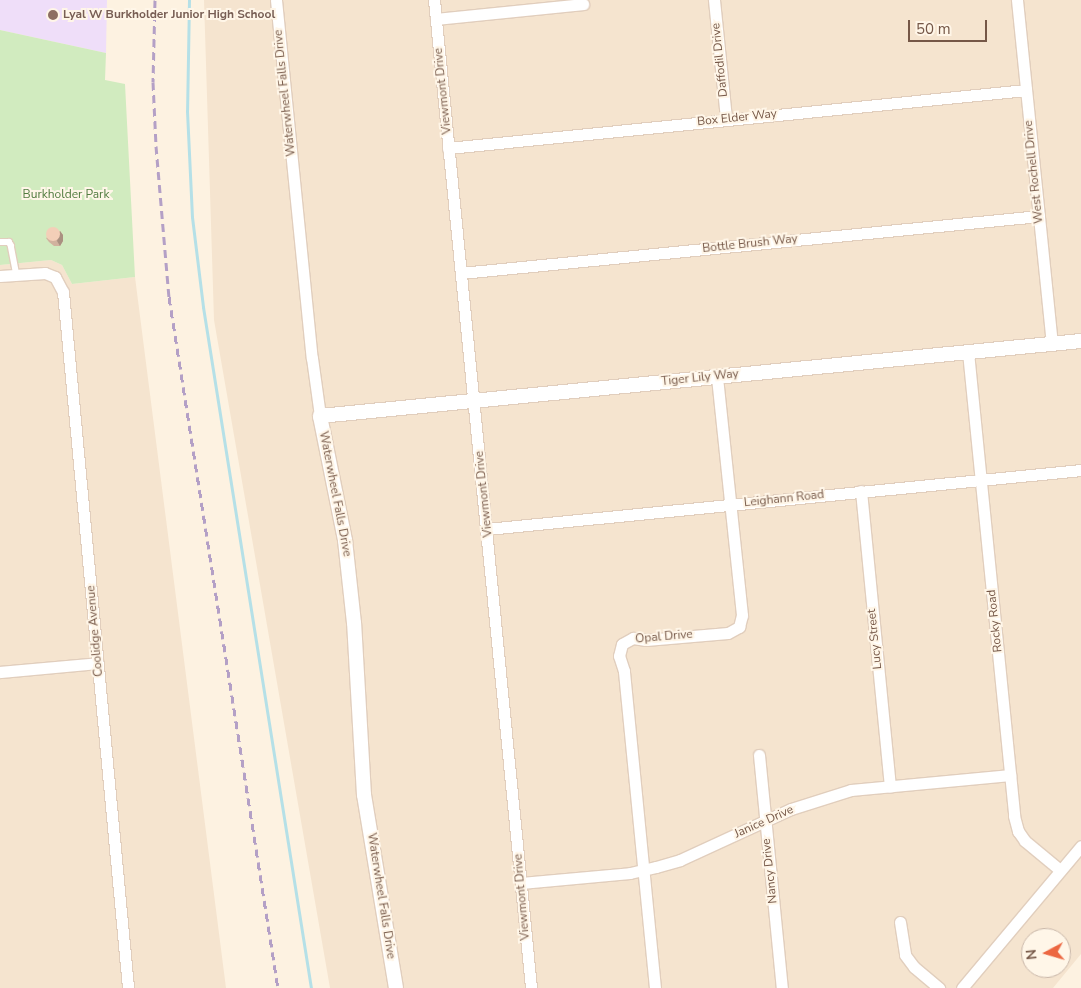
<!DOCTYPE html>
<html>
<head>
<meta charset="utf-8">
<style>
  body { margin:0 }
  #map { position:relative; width:1081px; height:988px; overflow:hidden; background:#fdf2e1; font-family:"Nunito Sans",sans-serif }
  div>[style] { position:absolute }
  .residential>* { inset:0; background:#f5e4cf }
  .education>* { inset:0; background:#efdef9 }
  .green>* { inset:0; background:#d1ebbf }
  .stream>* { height:3px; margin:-1.5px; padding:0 1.5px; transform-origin:1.5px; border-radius:1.5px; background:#b5e0e7 }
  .roads { filter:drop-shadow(1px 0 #e1cebd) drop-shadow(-1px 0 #e1cebd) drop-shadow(0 1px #e1cebd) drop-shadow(0 -1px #e1cebd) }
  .service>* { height:5.5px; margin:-2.75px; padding:0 2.75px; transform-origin:2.75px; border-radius:2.75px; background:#fff }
  .minor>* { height:11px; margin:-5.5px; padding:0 5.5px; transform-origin:5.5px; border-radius:5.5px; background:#fff }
  .tertiary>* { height:14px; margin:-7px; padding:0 7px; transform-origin:7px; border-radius:7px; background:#fff }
  .rail>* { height:3px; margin-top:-1.5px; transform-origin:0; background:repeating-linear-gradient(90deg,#b4a0c6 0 8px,transparent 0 13px) }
  .wall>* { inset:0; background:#d1b29e }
  .shaded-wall>* { inset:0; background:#aa9181 }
  .building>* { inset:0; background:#f3cfb8 }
  .round { border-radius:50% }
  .dots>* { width:14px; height:14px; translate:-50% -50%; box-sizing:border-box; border:2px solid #fff6e8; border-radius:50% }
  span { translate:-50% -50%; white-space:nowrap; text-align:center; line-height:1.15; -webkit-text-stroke:4px #fff6e8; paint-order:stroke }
  .education-label { font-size:12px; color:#785e54; font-weight:700 }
  .left { translate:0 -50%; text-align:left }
  .street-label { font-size:12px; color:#755747 }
  .park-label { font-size:12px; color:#517b3f }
  .north { position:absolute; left:1021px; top:928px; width:50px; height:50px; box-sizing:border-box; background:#fff6e8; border:1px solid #c8b6a8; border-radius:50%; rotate:264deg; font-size:14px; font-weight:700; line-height:20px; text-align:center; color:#755747 }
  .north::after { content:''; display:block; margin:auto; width:18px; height:22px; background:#ec6741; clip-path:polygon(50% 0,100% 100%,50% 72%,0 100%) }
  .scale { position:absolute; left:908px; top:20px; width:79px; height:22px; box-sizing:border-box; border:2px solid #755747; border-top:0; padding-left:6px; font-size:15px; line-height:18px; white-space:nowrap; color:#755747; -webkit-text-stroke:4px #fff6e8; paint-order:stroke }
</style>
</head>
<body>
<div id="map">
  <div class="residential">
    <i style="clip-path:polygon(evenodd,204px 0,1081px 0,1081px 954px,1053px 988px,330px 988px,214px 320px,204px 0,1031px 938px,1061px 938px,1061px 968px,1031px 968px,1031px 938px)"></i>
    <i style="clip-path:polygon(51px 260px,62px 265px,72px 284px,135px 277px,226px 988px,0 988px,0 265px)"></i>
  </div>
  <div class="education">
    <i style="clip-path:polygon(0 0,107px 0,106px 53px,0 30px)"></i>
  </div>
  <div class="green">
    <i style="clip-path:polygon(0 30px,106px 53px,105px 80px,125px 84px,135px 277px,72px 284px,62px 265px,51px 260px,0 265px)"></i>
  </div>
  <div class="stream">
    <i style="left:189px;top:0;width:111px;rotate:91deg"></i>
    <i style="left:187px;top:111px;width:106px;rotate:87.3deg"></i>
    <i style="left:192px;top:217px;width:91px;rotate:83deg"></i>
    <i style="left:203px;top:307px;width:690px;rotate:80.99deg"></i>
  </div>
  <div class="roads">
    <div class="service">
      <i style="left:0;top:242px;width:9px"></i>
      <i style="left:9px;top:242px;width:4px;rotate:56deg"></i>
      <i style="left:11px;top:245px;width:31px;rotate:79deg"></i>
    </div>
    <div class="minor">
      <i style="left:276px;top:0;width:360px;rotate:84.3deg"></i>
      <i style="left:312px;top:358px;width:59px;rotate:82.1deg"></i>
      <i style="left:434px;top:0;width:993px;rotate:84.39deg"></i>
      <i style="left:714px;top:0;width:120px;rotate:84.2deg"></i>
      <i style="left:1017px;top:0;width:345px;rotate:84.2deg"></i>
      <i style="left:436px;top:19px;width:148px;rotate:-5.8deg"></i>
      <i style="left:448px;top:148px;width:581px;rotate:-5.73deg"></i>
      <i style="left:461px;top:273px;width:581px;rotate:-5.63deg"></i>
      <i style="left:0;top:276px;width:45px;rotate:-3.8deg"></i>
      <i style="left:45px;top:273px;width:11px;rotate:22deg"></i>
      <i style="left:55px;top:277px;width:17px;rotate:62deg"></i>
      <i style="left:63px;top:292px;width:699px;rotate:84.66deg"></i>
      <i style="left:968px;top:352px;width:466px;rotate:84.3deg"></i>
      <i style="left:1014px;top:816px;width:16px;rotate:75deg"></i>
      <i style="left:1018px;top:831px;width:12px;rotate:55deg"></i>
      <i style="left:1025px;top:841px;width:45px;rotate:39.6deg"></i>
      <i style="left:861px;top:491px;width:297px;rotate:84.4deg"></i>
      <i style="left:487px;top:529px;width:597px;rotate:-5.67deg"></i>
      <i style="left:0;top:672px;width:98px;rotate:-5.2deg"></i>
      <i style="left:759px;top:755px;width:234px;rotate:84.4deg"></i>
      <i style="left:521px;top:883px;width:109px;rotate:-5.2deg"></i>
      <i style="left:630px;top:873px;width:27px;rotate:-13deg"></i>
      <i style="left:656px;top:867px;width:25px;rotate:-16deg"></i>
      <i style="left:680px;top:860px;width:122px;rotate:-24.7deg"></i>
      <i style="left:791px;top:809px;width:63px;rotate:-17.6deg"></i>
      <i style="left:851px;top:790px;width:160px;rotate:-5.4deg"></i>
      <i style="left:900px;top:922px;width:33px;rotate:81deg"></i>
      <i style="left:905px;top:955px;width:15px;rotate:53deg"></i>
      <i style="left:914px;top:967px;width:33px;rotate:40deg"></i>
      <i style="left:655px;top:988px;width:319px;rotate:-95.6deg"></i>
      <i style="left:624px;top:671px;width:16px;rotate:-108deg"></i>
      <i style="left:619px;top:656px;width:12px;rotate:-76deg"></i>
      <i style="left:622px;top:644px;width:13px;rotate:-29deg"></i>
      <i style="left:633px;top:638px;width:13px;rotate:9deg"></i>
      <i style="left:646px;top:640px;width:82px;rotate:-4.9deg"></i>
      <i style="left:728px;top:633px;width:13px;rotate:-29deg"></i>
      <i style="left:739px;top:627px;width:12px;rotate:-76deg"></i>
      <i style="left:742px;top:615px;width:239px;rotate:-96deg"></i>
      <i style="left:962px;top:988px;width:185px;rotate:-50deg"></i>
    </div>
    <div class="tertiary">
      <i style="left:396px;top:988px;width:196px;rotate:-99.4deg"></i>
      <i style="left:364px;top:795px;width:172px;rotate:-93.3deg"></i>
      <i style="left:354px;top:623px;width:83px;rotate:-96.2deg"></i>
      <i style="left:345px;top:540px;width:126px;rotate:-101.4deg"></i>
      <i style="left:320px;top:416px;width:765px;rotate:-5.63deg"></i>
    </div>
  </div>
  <div class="rail">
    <i style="left:155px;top:0;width:82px;rotate:91.4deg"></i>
    <i style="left:153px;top:82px;width:64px;rotate:87.3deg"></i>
    <i style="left:156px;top:146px;width:152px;rotate:85.1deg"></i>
    <i style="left:169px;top:297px;width:700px;rotate:81.04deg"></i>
  </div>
  <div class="wall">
    <i style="clip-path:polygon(60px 231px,63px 235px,63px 241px,60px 246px,54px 246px,49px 242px,46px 238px)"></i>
  </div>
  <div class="shaded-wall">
    <i style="clip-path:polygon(60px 231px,63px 235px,63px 241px,60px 246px,57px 241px)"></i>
  </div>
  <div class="building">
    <i class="round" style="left:46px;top:227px;width:14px;height:14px"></i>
  </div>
  <div class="dots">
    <i style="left:53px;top:15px;background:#8d6e63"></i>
  </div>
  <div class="education-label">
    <span class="left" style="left:63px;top:15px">Lyal W Burkholder Junior High School</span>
  </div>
  <div class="street-label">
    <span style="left:720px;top:60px;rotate:-96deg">Daffodil Drive</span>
    <span style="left:443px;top:91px;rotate:-96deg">Viewmont Drive</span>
    <span style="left:285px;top:93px;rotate:-96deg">Waterwheel Falls Drive</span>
    <span style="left:737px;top:118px;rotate:-6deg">Box Elder Way</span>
    <span style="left:1034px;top:172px;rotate:-96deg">West Rochell Drive</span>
    <span style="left:750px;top:244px;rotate:-6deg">Bottle Brush Way</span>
    <span style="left:700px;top:378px;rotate:-6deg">Tiger Lily Way</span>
    <span style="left:335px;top:494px;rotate:79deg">Waterwheel Falls Drive</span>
    <span style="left:484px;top:494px;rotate:-96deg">Viewmont Drive</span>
    <span style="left:784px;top:499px;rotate:-6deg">Leighann Road</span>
    <span style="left:995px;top:621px;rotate:-96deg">Rocky Road</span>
    <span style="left:95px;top:631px;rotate:-95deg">Coolidge Avenue</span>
    <span style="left:664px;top:637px;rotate:-5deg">Opal Drive</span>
    <span style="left:875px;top:639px;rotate:-96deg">Lucy Street</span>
    <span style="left:764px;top:822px;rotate:-24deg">Janice Drive</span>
    <span style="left:770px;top:871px;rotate:-96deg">Nancy Drive</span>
    <span style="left:381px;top:896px;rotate:81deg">Waterwheel Falls Drive</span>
    <span style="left:522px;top:897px;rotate:-95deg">Viewmont Drive</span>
  </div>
  <div class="park-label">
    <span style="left:66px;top:195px">Burkholder Park</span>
  </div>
  <div class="north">N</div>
  <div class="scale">50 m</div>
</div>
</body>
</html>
